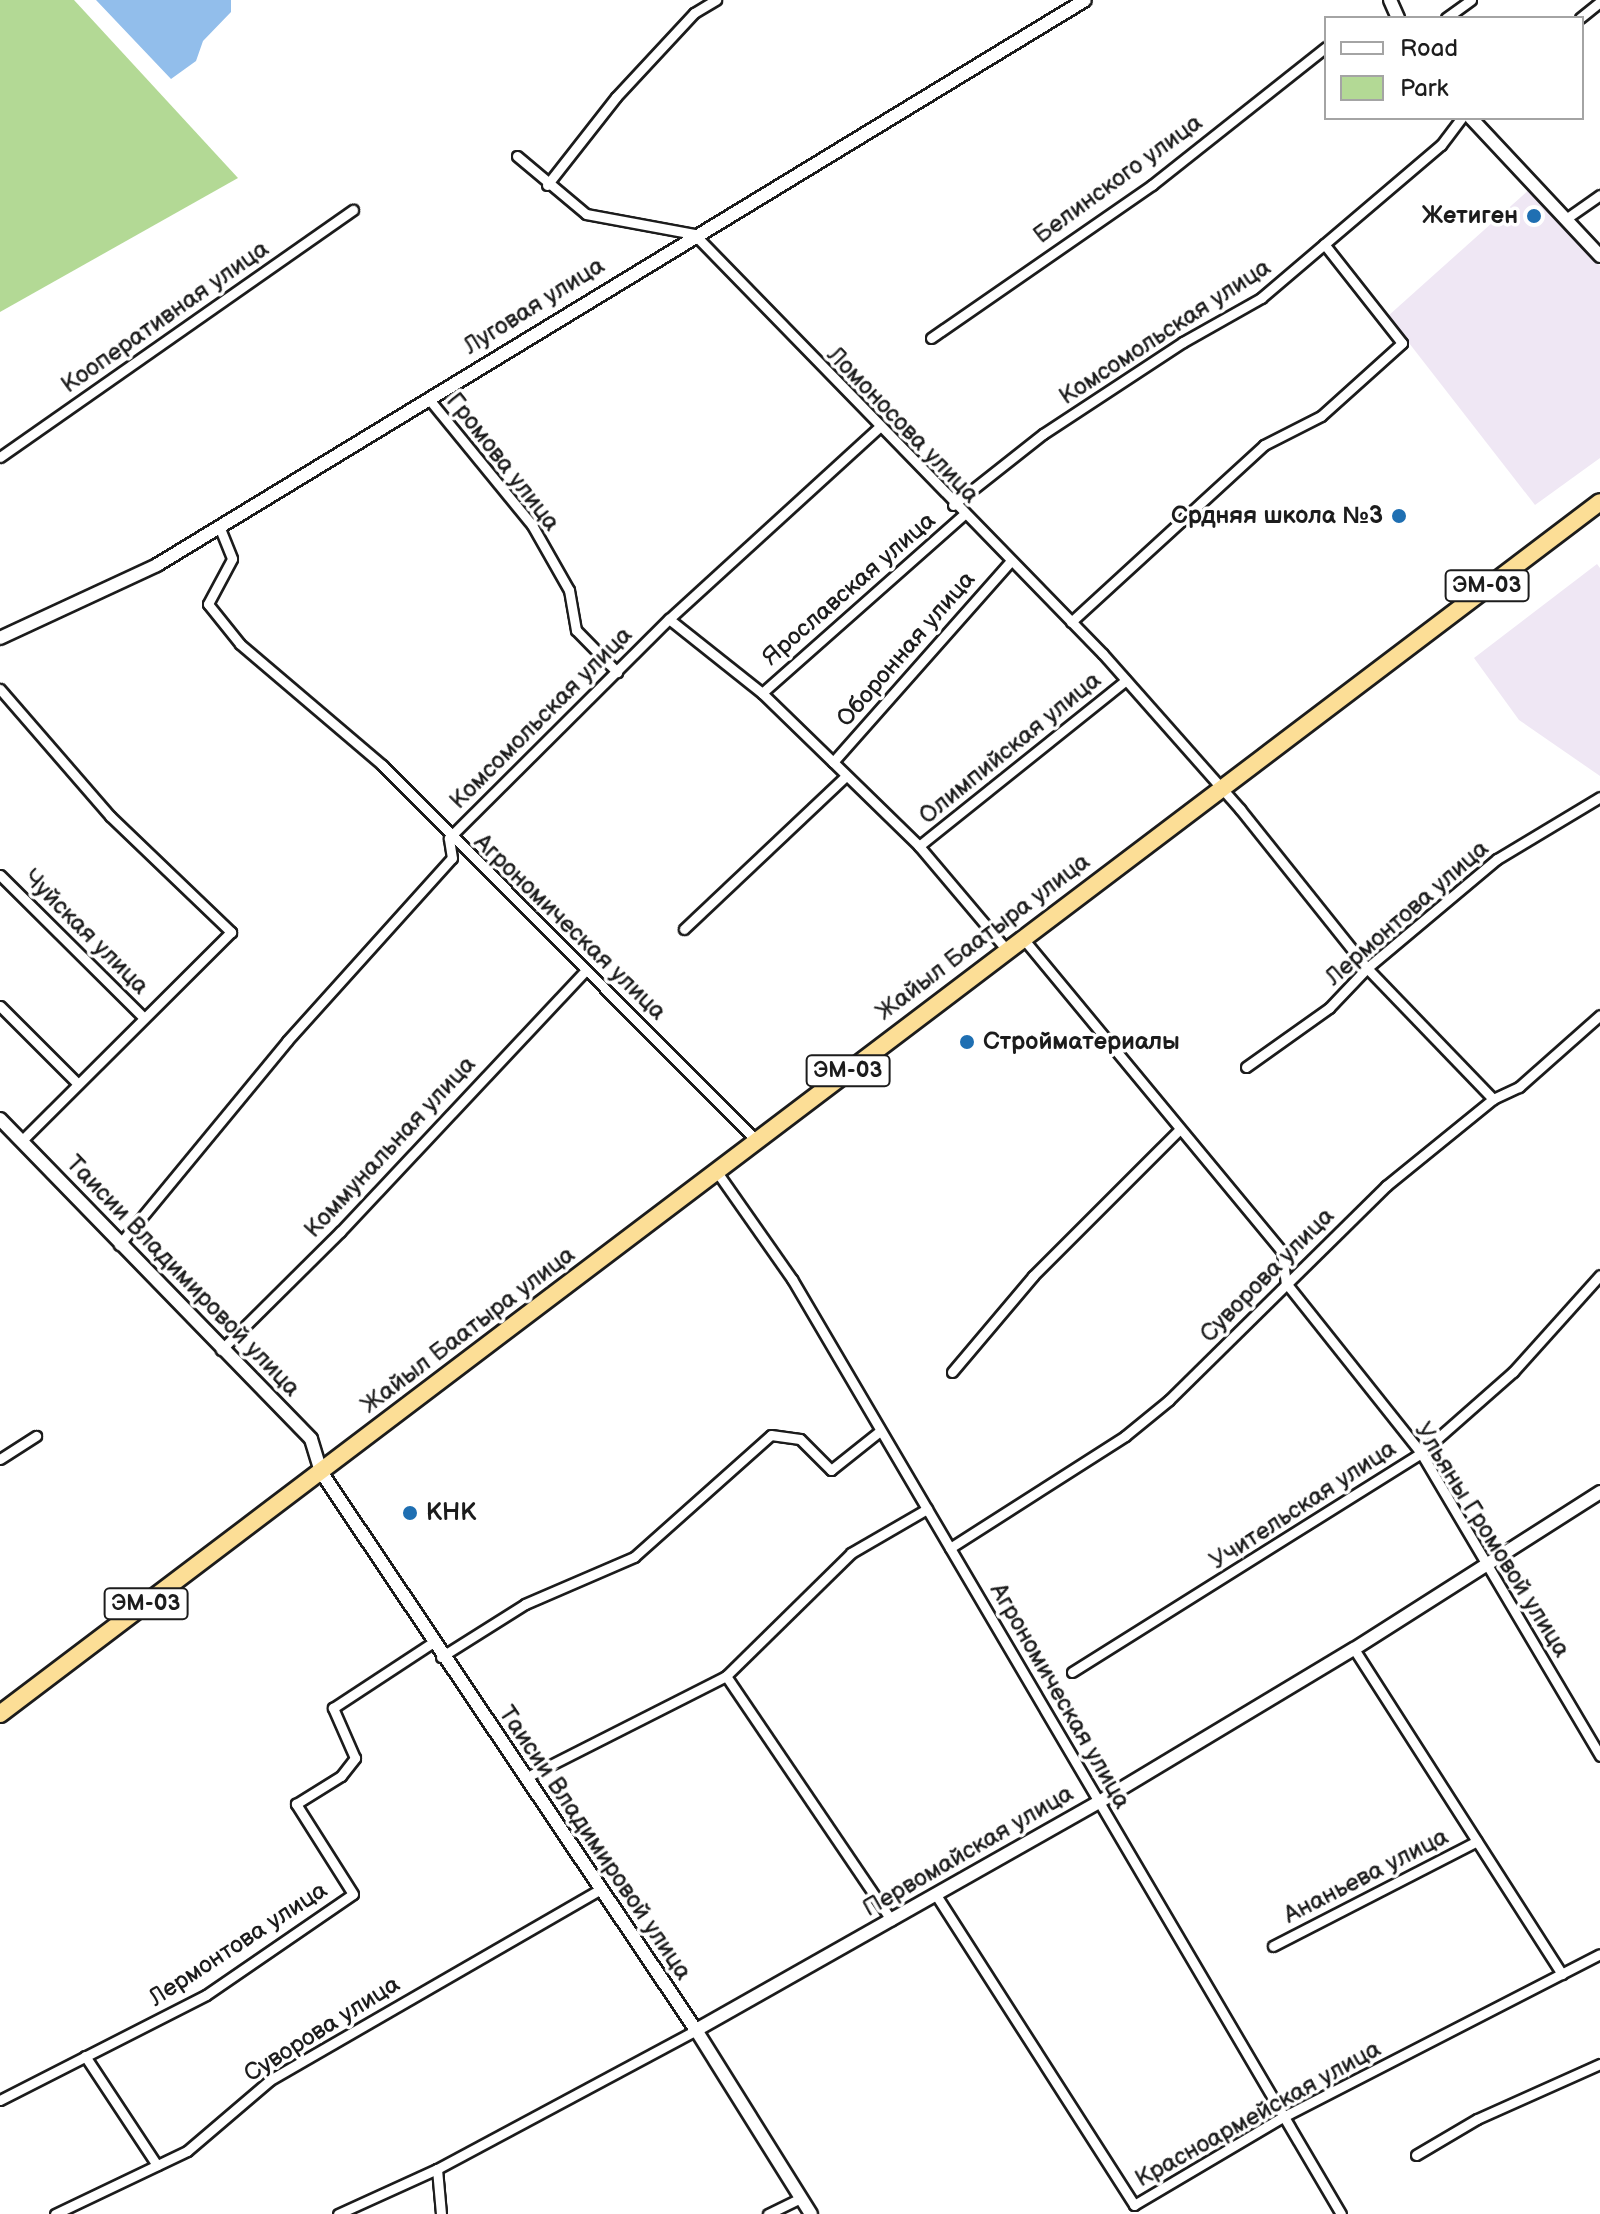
<!DOCTYPE html>
<html>
<head>
<meta charset="utf-8">
<style>
  body { margin:0 }
  #map { position:relative; width:1600px; height:2214px; overflow:hidden; background:#fff; font-family:"Balsamiq Sans",sans-serif }
  div>[style] { position:absolute }
  .built>* { inset:0; background:#efe7f4 }
  .green>* { inset:0; background:#b3d995 }
  .water>* { inset:0; background:#92beeb }
  .roads { filter:drop-shadow(2px 0 #1c1c1c) drop-shadow(-2px 0 #1c1c1c) drop-shadow(0 2px #1c1c1c) drop-shadow(0 -2px #1c1c1c) }
  .minor>* { height:9px; margin:-4.5px; padding:0 4.5px; transform-origin:4.5px; border-radius:4.5px; background:#fff }
  .tertiary>* { height:12px; margin:-6px; padding:0 6px; transform-origin:6px; border-radius:6px; background:#fff }
  .trunk>* { height:16px; margin:-8px; padding:0 8px; transform-origin:8px; border-radius:8px; background:#fcde96 }
  .dots>* { width:22px; height:22px; translate:-50% -50%; box-sizing:border-box; border:4px solid #fff; border-radius:50% }
  span { translate:-50% -50%; white-space:nowrap; text-align:center; line-height:1.15; -webkit-text-stroke:7px #fff; paint-order:stroke }
  .shield-label span { padding:2px 6px; background:#fff; border:2px solid; border-radius:6px; -webkit-text-stroke-width:0 }
  .shield-label { font-size:22px; color:#1c1c1c; font-weight:700 }
  .street-label { font-size:24px; color:#1c1c1c }
  .poi-label { font-size:24px; color:#1c1c1c; font-weight:700 }
  .right { translate:-100% -50%; text-align:right }
  .left { translate:0 -50%; text-align:left }
  .legend { position:absolute; left:1324px; top:16px; width:260px; height:104px; box-sizing:border-box; background:#fff; border:2px solid #a4a4a4; margin:0; padding:10px 14px; list-style:none; font-size:24px; color:#1c1c1c }
  .legend li { display:flex; align-items:center; gap:16px; height:40px }
  .legend b { width:40px; border:2px solid #a4a4a4 }
</style>
</head>
<body>
<div id="map">
  <div class="built">
    <i style="clip-path:polygon(1532px 187px,1600px 266px,1600px 458px,1535px 505px,1388px 316px)"></i>
    <i style="clip-path:polygon(1597px 564px,1600px 568px,1600px 776px,1519px 720px,1474px 658px)"></i>
  </div>
  <div class="green">
    <i style="clip-path:polygon(0 0,74px 0,238px 178px,0 312px)"></i>
  </div>
  <div class="water">
    <i style="clip-path:polygon(96px 0,231px 0,231px 12px,203px 41px,196px 61px,171px 79px)"></i>
  </div>
  <div class="roads">
    <div class="minor">
      <i style="left:1446px;top:18px;width:31px;rotate:-36deg"></i>
      <i style="left:1580px;top:18px;width:26px;rotate:-39deg"></i>
      <i style="left:517px;top:156px;width:90px;rotate:40deg"></i>
      <i style="left:586px;top:214px;width:110px;rotate:10.5deg"></i>
      <i style="left:694px;top:234px;width:586px;rotate:45.76deg"></i>
      <i style="left:1103px;top:654px;width:207px;rotate:48.5deg"></i>
      <i style="left:1240px;top:809px;width:203px;rotate:51.4deg"></i>
      <i style="left:1367px;top:968px;width:182px;rotate:46.1deg"></i>
      <i style="left:547px;top:185px;width:112px;rotate:-51.9deg"></i>
      <i style="left:616px;top:97px;width:115px;rotate:-47.1deg"></i>
      <i style="left:694px;top:13px;width:26px;rotate:-31deg"></i>
      <i style="left:1567px;top:218px;width:40px;rotate:-34.9deg"></i>
      <i style="left:931px;top:338px;width:269px;rotate:-34.7deg"></i>
      <i style="left:1152px;top:185px;width:222px;rotate:-38.4deg"></i>
      <i style="left:428px;top:398px;width:164px;rotate:50.7deg"></i>
      <i style="left:532px;top:525px;width:75px;rotate:60.4deg"></i>
      <i style="left:569px;top:590px;width:41px;rotate:80.1deg"></i>
      <i style="left:576px;top:630px;width:59px;rotate:45.7deg"></i>
      <i style="left:0;top:457px;width:431px;rotate:-35deg"></i>
      <i style="left:953px;top:505px;width:115px;rotate:-38.3deg"></i>
      <i style="left:1043px;top:434px;width:168px;rotate:-33.3deg"></i>
      <i style="left:1183px;top:342px;width:90px;rotate:-29.4deg"></i>
      <i style="left:1261px;top:298px;width:236px;rotate:-40.4deg"></i>
      <i style="left:1441px;top:145px;width:34px;rotate:-53deg"></i>
      <i style="left:219px;top:526px;width:35px;rotate:68deg"></i>
      <i style="left:232px;top:559px;width:51px;rotate:118.1deg"></i>
      <i style="left:208px;top:604px;width:51px;rotate:51.3deg"></i>
      <i style="left:240px;top:644px;width:187px;rotate:40.4deg"></i>
      <i style="left:382px;top:765px;width:531px;rotate:45.08deg"></i>
      <i style="left:669px;top:619px;width:119px;rotate:38.5deg"></i>
      <i style="left:762px;top:693px;width:99px;rotate:44.2deg"></i>
      <i style="left:833px;top:762px;width:120px;rotate:44.3deg"></i>
      <i style="left:919px;top:846px;width:135px;rotate:49.8deg"></i>
      <i style="left:1071px;top:622px;width:262px;rotate:-42.5deg"></i>
      <i style="left:1264px;top:445px;width:64px;rotate:-27deg"></i>
      <i style="left:1321px;top:416px;width:109px;rotate:-42deg"></i>
      <i style="left:1402px;top:343px;width:126px;rotate:-128.2deg"></i>
      <i style="left:0;top:689px;width:168px;rotate:49.1deg"></i>
      <i style="left:110px;top:816px;width:168px;rotate:43.8deg"></i>
      <i style="left:231px;top:932px;width:296px;rotate:135.1deg"></i>
      <i style="left:762px;top:693px;width:268px;rotate:-41.5deg"></i>
      <i style="left:833px;top:762px;width:267px;rotate:-48.5deg"></i>
      <i style="left:919px;top:846px;width:265px;rotate:-38.7deg"></i>
      <i style="left:0;top:875px;width:203px;rotate:44.8deg"></i>
      <i style="left:684px;top:929px;width:223px;rotate:-43.4deg"></i>
      <i style="left:1021px;top:936px;width:410px;rotate:50.4deg"></i>
      <i style="left:1282px;top:1252px;width:31px;rotate:83deg"></i>
      <i style="left:1286px;top:1283px;width:217px;rotate:51.5deg"></i>
      <i style="left:1421px;top:1453px;width:352px;rotate:59.4deg"></i>
      <i style="left:0;top:1006px;width:110px;rotate:45deg"></i>
      <i style="left:1246px;top:1067px;width:102px;rotate:-35.4deg"></i>
      <i style="left:1329px;top:1008px;width:55px;rotate:-46.5deg"></i>
      <i style="left:1367px;top:968px;width:170px;rotate:-40deg"></i>
      <i style="left:1497px;top:859px;width:120px;rotate:-31deg"></i>
      <i style="left:717px;top:1172px;width:131px;rotate:55deg"></i>
      <i style="left:792px;top:1279px;width:1084px;rotate:59.58deg"></i>
      <i style="left:119px;top:1245px;width:264px;rotate:-50.5deg"></i>
      <i style="left:287px;top:1041px;width:246px;rotate:-48deg"></i>
      <i style="left:452px;top:858px;width:20px;rotate:-99deg"></i>
      <i style="left:449px;top:838px;width:310px;rotate:-44.9deg"></i>
      <i style="left:669px;top:619px;width:283px;rotate:-42.4deg"></i>
      <i style="left:221px;top:1350px;width:168px;rotate:-44.8deg"></i>
      <i style="left:340px;top:1232px;width:359px;rotate:-46.8deg"></i>
      <i style="left:952px;top:1372px;width:126px;rotate:-49.8deg"></i>
      <i style="left:1033px;top:1276px;width:206px;rotate:-45deg"></i>
      <i style="left:0;top:1459px;width:43px;rotate:-32.6deg"></i>
      <i style="left:950px;top:1548px;width:208px;rotate:-32.6deg"></i>
      <i style="left:1125px;top:1436px;width:57px;rotate:-39.3deg"></i>
      <i style="left:1169px;top:1400px;width:305px;rotate:-44.6deg"></i>
      <i style="left:1386px;top:1186px;width:138px;rotate:-39.1deg"></i>
      <i style="left:1493px;top:1099px;width:29px;rotate:-25deg"></i>
      <i style="left:1519px;top:1087px;width:108px;rotate:-41.6deg"></i>
      <i style="left:1354px;top:1649px;width:386px;rotate:57.4deg"></i>
      <i style="left:441px;top:1657px;width:99px;rotate:-32.2deg"></i>
      <i style="left:525px;top:1604px;width:119px;rotate:-23.3deg"></i>
      <i style="left:634px;top:1557px;width:183px;rotate:-41.7deg"></i>
      <i style="left:771px;top:1435px;width:29px;rotate:8deg"></i>
      <i style="left:800px;top:1439px;width:44px;rotate:45deg"></i>
      <i style="left:831px;top:1470px;width:63px;rotate:-38.5deg"></i>
      <i style="left:1072px;top:1672px;width:412px;rotate:-32.1deg"></i>
      <i style="left:1421px;top:1453px;width:123px;rotate:-41.4deg"></i>
      <i style="left:1513px;top:1372px;width:130px;rotate:-48.1deg"></i>
      <i style="left:726px;top:1676px;width:295px;rotate:55.9deg"></i>
      <i style="left:525px;top:1778px;width:225px;rotate:-26.9deg"></i>
      <i style="left:726px;top:1676px;width:175px;rotate:-44.5deg"></i>
      <i style="left:851px;top:1553px;width:88px;rotate:-30.1deg"></i>
      <i style="left:936px;top:1895px;width:368px;rotate:57.4deg"></i>
      <i style="left:1134px;top:2205px;width:173px;rotate:-30.6deg"></i>
      <i style="left:1283px;top:2117px;width:356px;rotate:-27.2deg"></i>
      <i style="left:1273px;top:1946px;width:229px;rotate:-27.2deg"></i>
      <i style="left:85px;top:2056px;width:131px;rotate:56.6deg"></i>
      <i style="left:0;top:2100px;width:231px;rotate:-27deg"></i>
      <i style="left:206px;top:1995px;width:178px;rotate:-34.5deg"></i>
      <i style="left:353px;top:1894px;width:107px;rotate:-122.3deg"></i>
      <i style="left:296px;top:1804px;width:53px;rotate:-31.9deg"></i>
      <i style="left:341px;top:1776px;width:23px;rotate:-52deg"></i>
      <i style="left:355px;top:1758px;width:55px;rotate:-113.7deg"></i>
      <i style="left:333px;top:1708px;width:118px;rotate:-33.3deg"></i>
      <i style="left:1416px;top:2155px;width:71px;rotate:-30.5deg"></i>
      <i style="left:1477px;top:2119px;width:135px;rotate:-24.1deg"></i>
      <i style="left:437px;top:2169px;width:45px;rotate:84.9deg"></i>
      <i style="left:55px;top:2214px;width:146px;rotate:-25.5deg"></i>
      <i style="left:187px;top:2151px;width:109px;rotate:-40.5deg"></i>
      <i style="left:270px;top:2080px;width:379px;rotate:-30deg"></i>
      <i style="left:338px;top:2214px;width:109px;rotate:-24.4deg"></i>
      <i style="left:437px;top:2169px;width:294px;rotate:-28.2deg"></i>
      <i style="left:768px;top:2214px;width:37px;rotate:-26deg"></i>
    </div>
    <div class="tertiary">
      <i style="left:1390px;top:0;width:20px;rotate:66deg"></i>
      <i style="left:1471px;top:118px;width:189px;rotate:46.9deg"></i>
      <i style="left:0;top:638px;width:173px;rotate:-24.9deg"></i>
      <i style="left:157px;top:565px;width:1086px;rotate:-31.33deg"></i>
      <i style="left:0;top:1119px;width:446px;rotate:45.8deg"></i>
      <i style="left:311px;top:1439px;width:34px;rotate:73deg"></i>
      <i style="left:321px;top:1472px;width:672px;rotate:56.1deg"></i>
      <i style="left:696px;top:2030px;width:217px;rotate:58deg"></i>
      <i style="left:696px;top:2030px;width:463px;rotate:-29.5deg"></i>
      <i style="left:1099px;top:1802px;width:297px;rotate:-31deg"></i>
      <i style="left:1354px;top:1649px;width:292px;rotate:-32.5deg"></i>
    </div>
    <div class="trunk">
      <i style="left:0;top:1714px;width:2007px;rotate:-37.14deg"></i>
    </div>
  </div>
  <div class="dots">
    <i style="left:1534px;top:216px;background:#1f6fb2"></i>
    <i style="left:1399px;top:516px;background:#1f6fb2"></i>
    <i style="left:967px;top:1042px;background:#1f6fb2"></i>
    <i style="left:410px;top:1513px;background:#1f6fb2"></i>
  </div>
  <div class="shield-label">
    <span style="left:1487px;top:586px">ЭМ-03</span>
    <span style="left:848px;top:1071px">ЭМ-03</span>
    <span style="left:146px;top:1604px">ЭМ-03</span>
  </div>
  <div class="street-label">
    <span style="left:1118px;top:179px;rotate:-36deg">Белинского улица</span>
    <span style="left:534px;top:306px;rotate:-32deg">Луговая улица</span>
    <span style="left:165px;top:317px;rotate:-35deg">Кооперативная улица</span>
    <span style="left:1165px;top:332px;rotate:-33deg">Комсомольская улица</span>
    <span style="left:903px;top:425px;rotate:46deg">Ломоносова улица</span>
    <span style="left:503px;top:462px;rotate:52deg">Громова улица</span>
    <span style="left:849px;top:589px;rotate:-41deg">Ярославская улица</span>
    <span style="left:906px;top:649px;rotate:-49deg">Оборонная улица</span>
    <span style="left:541px;top:718px;rotate:-45deg">Комсомольская улица</span>
    <span style="left:1010px;top:748px;rotate:-39deg">Олимпийская улица</span>
    <span style="left:1407px;top:913px;rotate:-41deg">Лермонтова улица</span>
    <span style="left:570px;top:927px;rotate:44deg">Агрономическая улица</span>
    <span style="left:86px;top:932px;rotate:45deg">Чуйская улица</span>
    <span style="left:983px;top:937px;rotate:-37deg">Жайыл Баатыра улица</span>
    <span style="left:390px;top:1147px;rotate:-47deg">Коммунальная улица</span>
    <span style="left:1267px;top:1275px;rotate:-45deg">Суворова улица</span>
    <span style="left:183px;top:1276px;rotate:46deg">Таисии Владимировой улица</span>
    <span style="left:468px;top:1330px;rotate:-37deg">Жайыл Баатыра улица</span>
    <span style="left:1303px;top:1505px;rotate:-33deg">Учительская улица</span>
    <span style="left:1492px;top:1540px;rotate:58deg">Ульяны Громовой улица</span>
    <span style="left:1060px;top:1696px;rotate:60deg">Агрономическая улица</span>
    <span style="left:595px;top:1843px;rotate:56deg">Таисии Владимировой улица</span>
    <span style="left:968px;top:1851px;rotate:-30deg">Первомайская улица</span>
    <span style="left:1366px;top:1876px;rotate:-27deg">Ананьева улица</span>
    <span style="left:238px;top:1944px;rotate:-33deg">Лермонтова улица</span>
    <span style="left:322px;top:2029px;rotate:-32deg">Суворова улица</span>
    <span style="left:1258px;top:2114px;rotate:-29deg">Красноармейская улица</span>
  </div>
  <div class="poi-label">
    <span class="right" style="left:1518px;top:216px">Жетиген</span>
    <span class="right" style="left:1383px;top:516px">Срдняя школа №3</span>
    <span class="left" style="left:983px;top:1042px">Стройматериалы</span>
    <span class="left" style="left:426px;top:1513px">КНК</span>
  </div>
  <ul class="legend">
  <li><b style="height:10px;background:#fff"></b>Road</li>
  <li><b style="height:22px;background:#b3d995"></b>Park</li>
  </ul>
</div>
</body>
</html>
